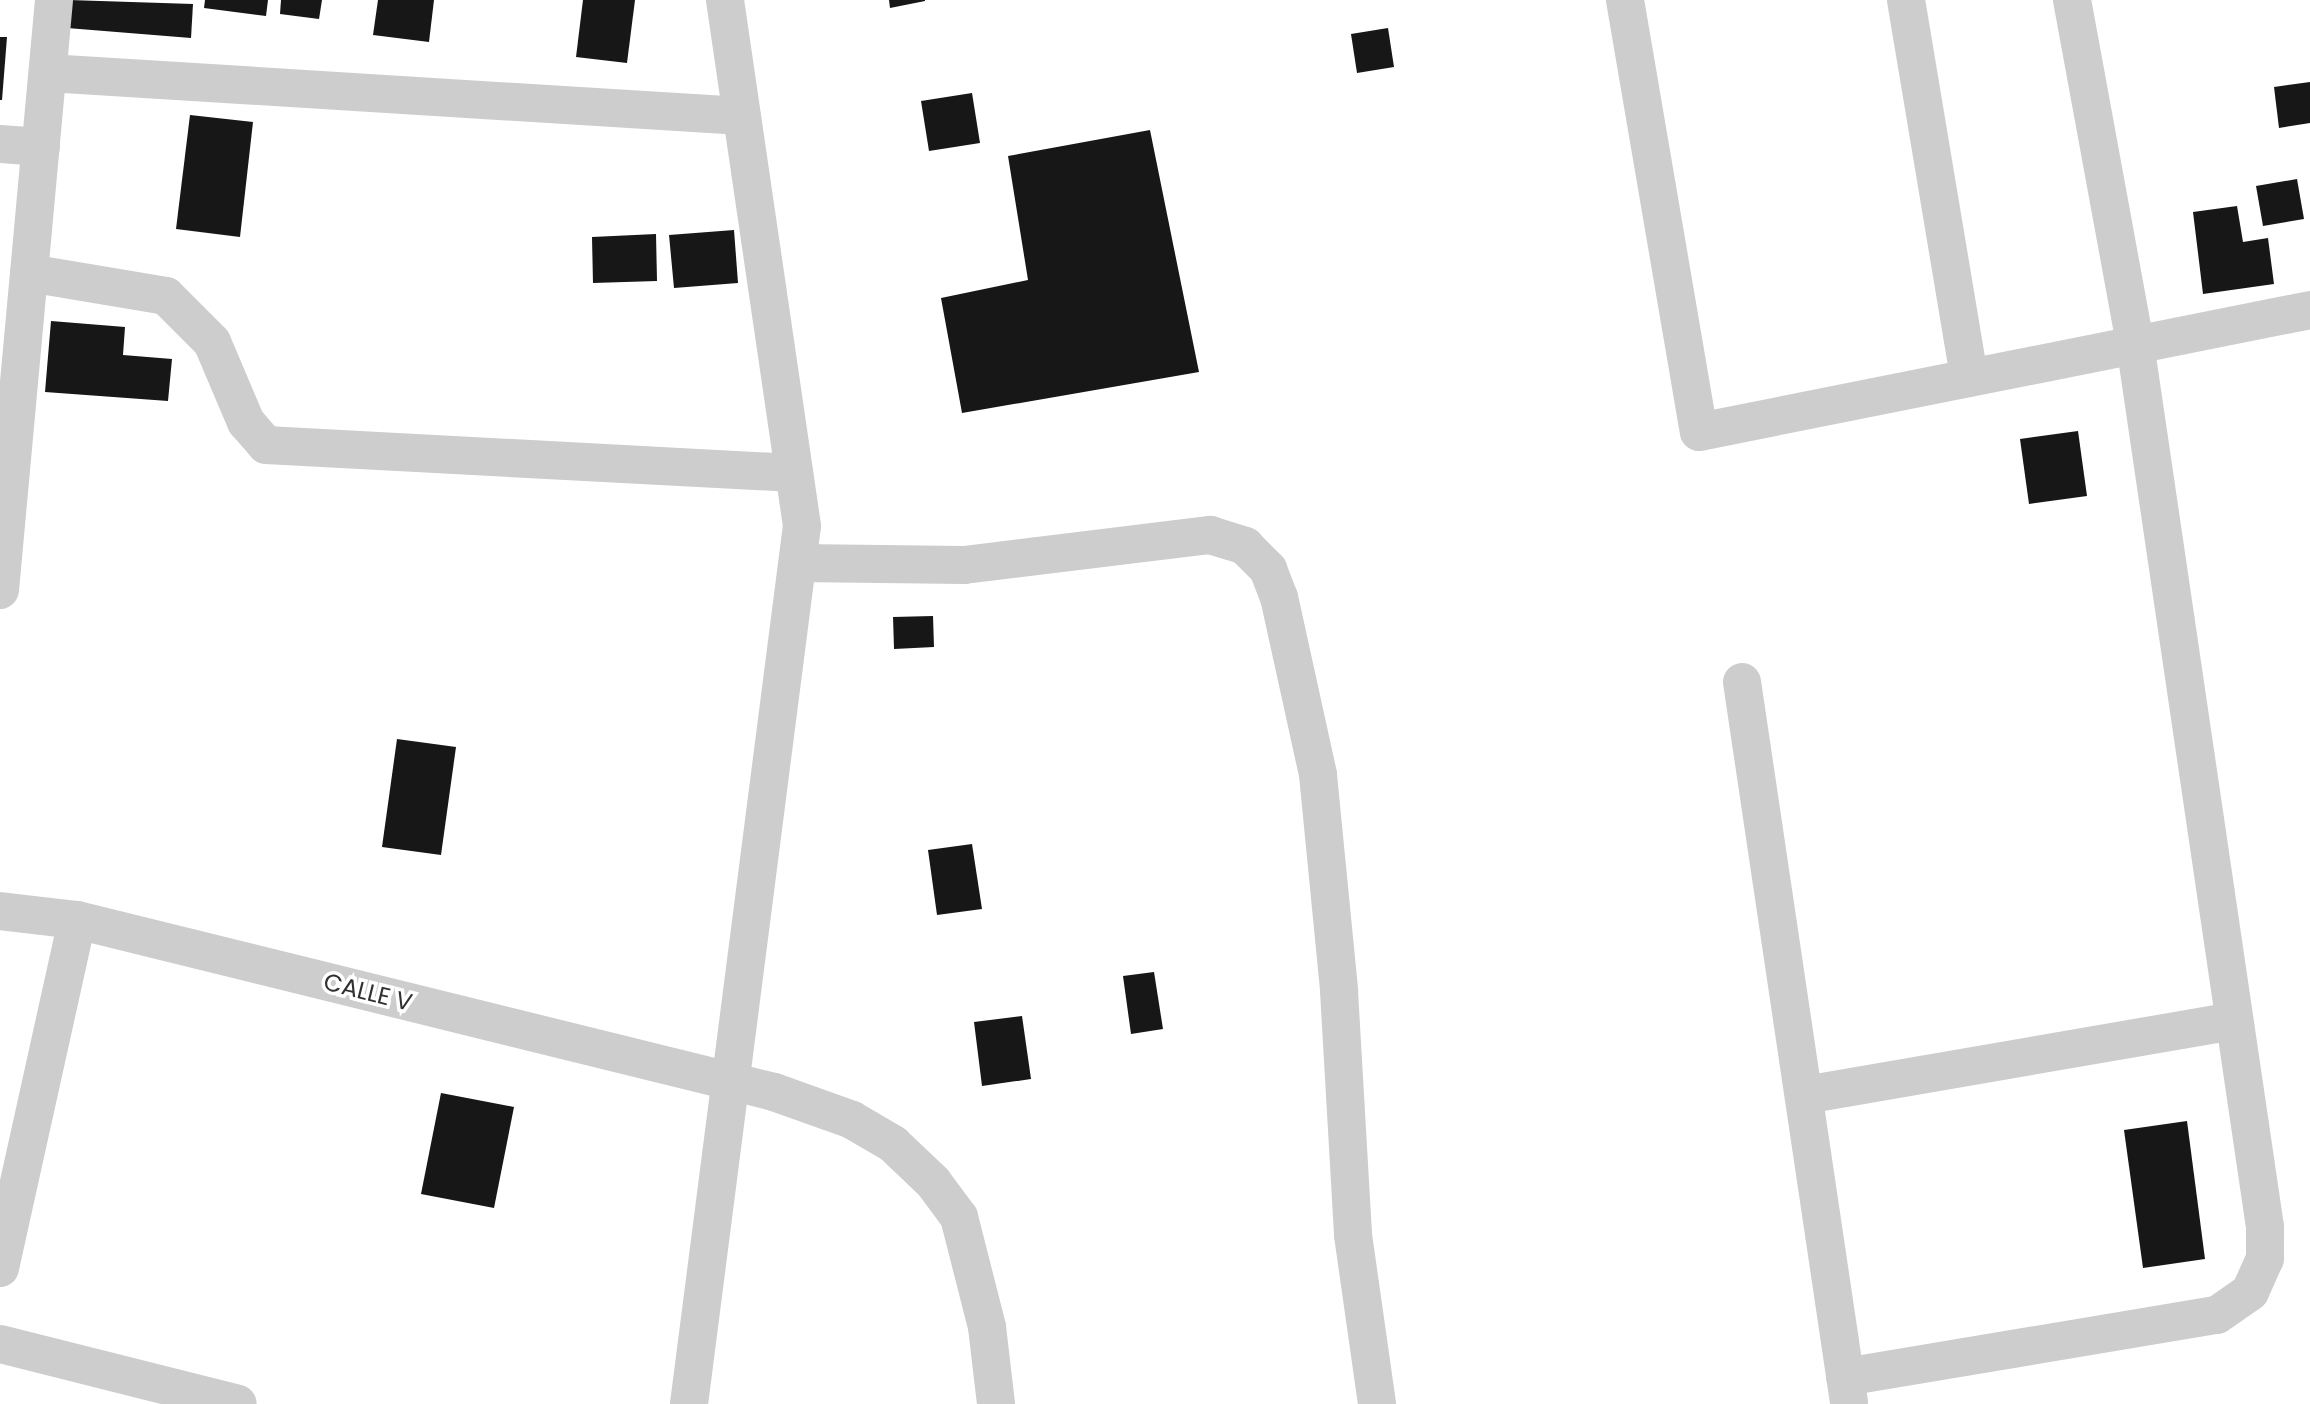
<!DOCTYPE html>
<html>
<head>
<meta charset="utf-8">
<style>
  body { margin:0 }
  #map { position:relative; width:2310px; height:1404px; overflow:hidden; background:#fff; font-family:Poppins,sans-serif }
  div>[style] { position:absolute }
  .building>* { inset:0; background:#171717 }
  .street>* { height:38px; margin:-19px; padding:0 19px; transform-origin:19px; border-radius:19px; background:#cdcdcd }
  span { translate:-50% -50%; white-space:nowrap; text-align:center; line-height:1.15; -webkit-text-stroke:7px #fff; paint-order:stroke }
  .street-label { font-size:24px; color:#303030 }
</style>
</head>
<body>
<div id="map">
  <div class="building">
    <i style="clip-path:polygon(69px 0,193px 4px,191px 38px,67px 28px)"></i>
    <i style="clip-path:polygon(205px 0,268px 0,266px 16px,204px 8px)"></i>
    <i style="clip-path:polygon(281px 0,322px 0,319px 19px,280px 14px)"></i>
    <i style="clip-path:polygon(378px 0,434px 0,429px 42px,373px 35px)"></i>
    <i style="clip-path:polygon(583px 0,635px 0,627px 63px,576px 57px)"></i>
    <i style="clip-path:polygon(889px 0,925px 0,925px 1px,890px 8px)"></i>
    <i style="clip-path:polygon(1388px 28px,1394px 67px,1357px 73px,1351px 34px)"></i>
    <i style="clip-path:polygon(0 37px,7px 37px,2px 100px,0 100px)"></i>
    <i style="clip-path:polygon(2310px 82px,2310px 123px,2279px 128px,2274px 87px)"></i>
    <i style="clip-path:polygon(972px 93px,980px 143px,929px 151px,921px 101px)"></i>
    <i style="clip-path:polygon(190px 115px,253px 122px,240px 237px,176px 229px)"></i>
    <i style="clip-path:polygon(1150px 130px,1199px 372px,962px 413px,941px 298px,1028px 280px,1008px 156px)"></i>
    <i style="clip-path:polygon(2297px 179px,2304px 219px,2263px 226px,2256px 186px)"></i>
    <i style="clip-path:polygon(2237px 206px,2243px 242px,2268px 238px,2274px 284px,2203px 294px,2193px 212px)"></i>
    <i style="clip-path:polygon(734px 230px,738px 283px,674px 288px,669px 235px)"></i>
    <i style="clip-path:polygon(656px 234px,657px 281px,593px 283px,592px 237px)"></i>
    <i style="clip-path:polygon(51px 321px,125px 327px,123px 355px,172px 359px,168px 401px,45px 392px)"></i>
    <i style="clip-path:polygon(2078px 431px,2087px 496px,2029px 504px,2020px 439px)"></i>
    <i style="clip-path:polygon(933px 616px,934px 647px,894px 649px,893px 617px)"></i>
    <i style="clip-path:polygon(397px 739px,456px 747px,441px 855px,382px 847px)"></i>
    <i style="clip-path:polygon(972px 844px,982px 909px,937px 915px,928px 850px)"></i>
    <i style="clip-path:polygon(1154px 972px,1163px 1029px,1131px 1034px,1123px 976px)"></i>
    <i style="clip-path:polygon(1022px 1016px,1031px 1079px,982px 1086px,974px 1022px)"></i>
    <i style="clip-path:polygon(441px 1093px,514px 1107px,494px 1208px,421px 1194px)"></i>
    <i style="clip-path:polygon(2187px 1121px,2205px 1259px,2143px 1268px,2124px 1130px)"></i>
  </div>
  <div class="street">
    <i style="left:1625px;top:0;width:438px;rotate:80.3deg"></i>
    <i style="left:1699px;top:432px;width:623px;rotate:-11.29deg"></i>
    <i style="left:1906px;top:0;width:381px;rotate:80.5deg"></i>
    <i style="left:48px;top:73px;width:695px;rotate:3.55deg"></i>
    <i style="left:0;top:144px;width:41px;rotate:4.2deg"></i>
    <i style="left:29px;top:273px;width:139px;rotate:9.5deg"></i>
    <i style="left:166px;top:296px;width:65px;rotate:45deg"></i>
    <i style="left:212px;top:342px;width:87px;rotate:67deg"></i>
    <i style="left:246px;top:422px;width:30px;rotate:49deg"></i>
    <i style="left:266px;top:445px;width:529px;rotate:3.04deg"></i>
    <i style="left:798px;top:563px;width:166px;rotate:0.7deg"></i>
    <i style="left:964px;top:565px;width:248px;rotate:-7deg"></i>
    <i style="left:1210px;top:535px;width:37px;rotate:17deg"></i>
    <i style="left:1245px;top:546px;width:33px;rotate:45deg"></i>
    <i style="left:1268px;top:569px;width:30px;rotate:69deg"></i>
    <i style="left:1279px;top:597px;width:182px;rotate:77.6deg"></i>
    <i style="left:1318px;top:775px;width:217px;rotate:84.4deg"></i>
    <i style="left:1339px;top:991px;width:244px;rotate:86.7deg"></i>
    <i style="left:1353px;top:1235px;width:171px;rotate:81.9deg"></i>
    <i style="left:0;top:590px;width:592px;rotate:-84.77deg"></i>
    <i style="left:1742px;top:682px;width:728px;rotate:81.55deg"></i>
    <i style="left:0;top:911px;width:78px;rotate:6.7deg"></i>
    <i style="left:77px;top:920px;width:718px;rotate:13.86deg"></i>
    <i style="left:774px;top:1092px;width:83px;rotate:19.7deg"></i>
    <i style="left:852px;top:1120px;width:48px;rotate:30.3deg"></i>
    <i style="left:893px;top:1144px;width:55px;rotate:43.5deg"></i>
    <i style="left:933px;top:1182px;width:44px;rotate:53.4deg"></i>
    <i style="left:959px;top:1217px;width:114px;rotate:75.7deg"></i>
    <i style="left:987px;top:1327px;width:78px;rotate:83.3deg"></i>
    <i style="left:1805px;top:1095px;width:435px;rotate:-9.8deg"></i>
    <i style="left:0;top:1268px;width:356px;rotate:-77.5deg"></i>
    <i style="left:0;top:1344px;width:245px;rotate:14.1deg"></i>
    <i style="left:1845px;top:1377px;width:377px;rotate:-9.5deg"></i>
    <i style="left:2217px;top:1315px;width:40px;rotate:-34.9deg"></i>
    <i style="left:2250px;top:1292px;width:36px;rotate:-66deg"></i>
    <i style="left:2265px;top:1259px;width:32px;rotate:-90deg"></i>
    <i style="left:2265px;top:1227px;width:894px;rotate:-98.37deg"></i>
    <i style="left:2135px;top:343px;width:349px;rotate:-100.4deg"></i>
    <i style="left:689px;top:1404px;width:885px;rotate:-82.67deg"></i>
    <i style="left:802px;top:526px;width:532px;rotate:-98.33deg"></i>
  </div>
  <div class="street-label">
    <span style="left:368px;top:992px;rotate:14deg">CALLE V</span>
  </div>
</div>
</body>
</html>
